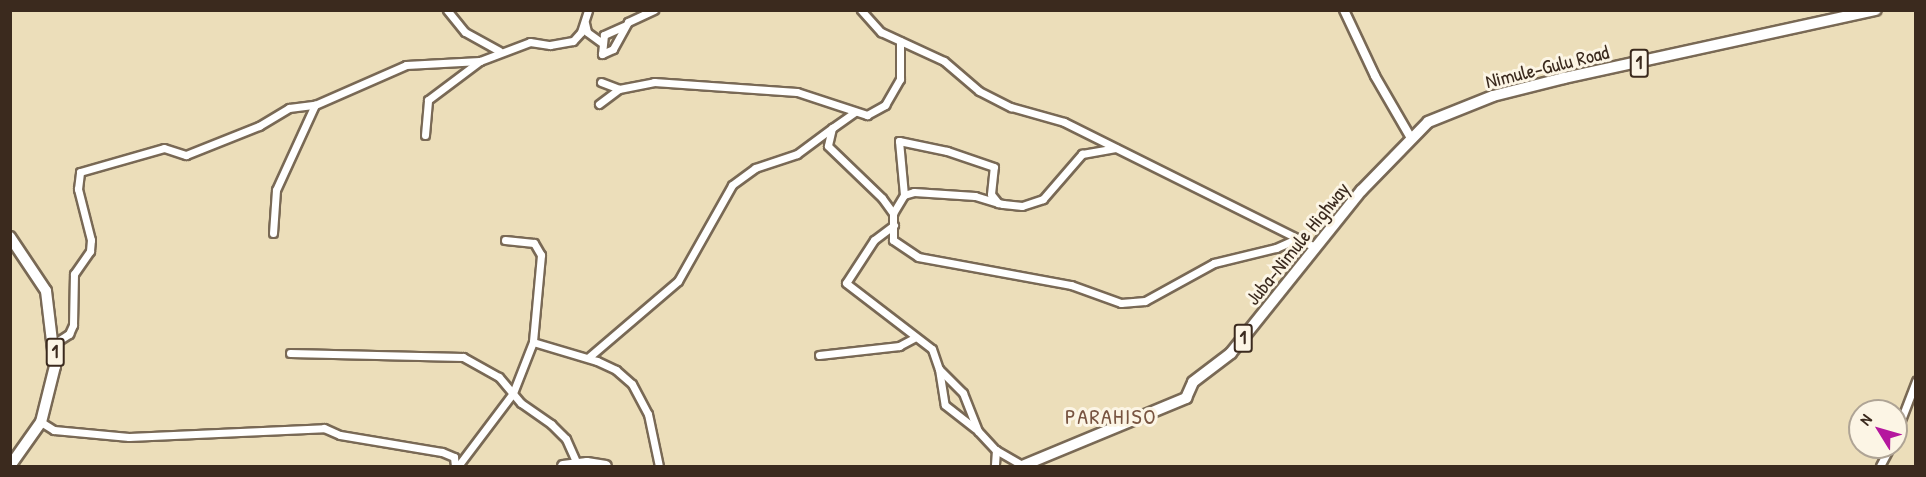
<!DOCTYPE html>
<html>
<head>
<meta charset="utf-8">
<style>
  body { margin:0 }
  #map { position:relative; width:1926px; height:477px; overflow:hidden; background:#ecdeba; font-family:"Patrick Hand",sans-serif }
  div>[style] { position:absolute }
  .roads { filter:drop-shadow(2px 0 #796955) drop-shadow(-2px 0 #796955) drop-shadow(0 2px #796955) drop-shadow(0 -2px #796955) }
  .minor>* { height:7px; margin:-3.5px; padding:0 3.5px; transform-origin:3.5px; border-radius:3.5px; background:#fff }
  .tertiary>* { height:8px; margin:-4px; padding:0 4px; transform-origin:4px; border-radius:4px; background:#fff }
  .primary>* { height:10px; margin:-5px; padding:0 5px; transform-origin:5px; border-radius:5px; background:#fff }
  span { translate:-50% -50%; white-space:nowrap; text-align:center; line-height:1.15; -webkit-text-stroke:6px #fcf5e5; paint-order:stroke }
  .shield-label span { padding:2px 4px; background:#fcf5e5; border:2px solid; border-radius:4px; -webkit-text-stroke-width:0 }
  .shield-label { font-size:18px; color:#3b2a1e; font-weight:700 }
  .street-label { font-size:20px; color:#3b2a1e }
  .quarter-label { font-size:22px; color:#785441; letter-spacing:1.5px }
  .frame { position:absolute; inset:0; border:12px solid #3b2a1e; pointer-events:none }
  .north { position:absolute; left:1848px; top:399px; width:60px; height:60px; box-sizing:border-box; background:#fcf5e5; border:2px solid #afa495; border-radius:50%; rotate:307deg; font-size:16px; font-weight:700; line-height:24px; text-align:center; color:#3b2a1e }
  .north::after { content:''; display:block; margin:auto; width:21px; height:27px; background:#b5179e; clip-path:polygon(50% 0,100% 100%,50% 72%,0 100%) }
</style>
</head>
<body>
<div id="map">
  <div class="roads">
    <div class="minor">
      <i style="left:447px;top:10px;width:28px;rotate:51deg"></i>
      <i style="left:465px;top:32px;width:39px;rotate:29deg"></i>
      <i style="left:861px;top:10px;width:30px;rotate:48deg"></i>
      <i style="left:881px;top:32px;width:69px;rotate:24.7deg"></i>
      <i style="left:944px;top:61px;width:46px;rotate:40.6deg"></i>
      <i style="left:979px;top:91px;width:36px;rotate:27deg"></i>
      <i style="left:1011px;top:107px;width:55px;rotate:15.8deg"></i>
      <i style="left:1064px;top:122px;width:280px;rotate:26.5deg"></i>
      <i style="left:585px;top:23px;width:9px;rotate:77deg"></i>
      <i style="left:587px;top:32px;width:19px;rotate:36deg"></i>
      <i style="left:624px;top:26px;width:22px;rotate:156deg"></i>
      <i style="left:604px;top:35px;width:19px;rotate:96deg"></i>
      <i style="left:602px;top:54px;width:12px;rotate:-24deg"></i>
      <i style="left:613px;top:49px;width:31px;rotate:-61deg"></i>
      <i style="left:628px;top:22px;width:29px;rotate:-25deg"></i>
      <i style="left:601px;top:82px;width:19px;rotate:21deg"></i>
      <i style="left:599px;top:104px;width:25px;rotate:-37deg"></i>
      <i style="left:619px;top:89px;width:36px;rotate:-11deg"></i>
      <i style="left:654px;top:82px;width:143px;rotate:4deg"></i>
      <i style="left:797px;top:92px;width:74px;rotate:18.2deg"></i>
      <i style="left:867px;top:115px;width:21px;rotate:-29deg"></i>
      <i style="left:885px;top:105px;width:30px;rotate:-60deg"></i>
      <i style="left:900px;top:79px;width:38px;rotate:-90deg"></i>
      <i style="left:855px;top:112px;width:28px;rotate:145deg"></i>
      <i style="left:832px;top:128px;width:18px;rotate:103deg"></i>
      <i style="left:828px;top:146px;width:75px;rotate:43.9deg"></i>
      <i style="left:882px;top:198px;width:19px;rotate:54deg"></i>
      <i style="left:425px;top:135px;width:35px;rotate:-85deg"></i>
      <i style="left:428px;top:100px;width:65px;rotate:-36.9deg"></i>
      <i style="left:904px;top:195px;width:21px;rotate:121deg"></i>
      <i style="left:893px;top:213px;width:27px;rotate:90deg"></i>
      <i style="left:893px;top:240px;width:30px;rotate:34deg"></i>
      <i style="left:918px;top:257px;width:156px;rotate:10.4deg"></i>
      <i style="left:1071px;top:285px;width:53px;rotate:19.8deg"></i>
      <i style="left:1121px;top:303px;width:24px;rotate:-5deg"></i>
      <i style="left:1145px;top:301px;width:79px;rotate:-28.8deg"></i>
      <i style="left:1214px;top:263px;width:64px;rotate:-13.6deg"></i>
      <i style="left:1276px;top:248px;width:24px;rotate:-24deg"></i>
      <i style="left:998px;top:203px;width:11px;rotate:-128deg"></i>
      <i style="left:991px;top:194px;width:27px;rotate:-84deg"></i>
      <i style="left:994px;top:167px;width:50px;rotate:-161.2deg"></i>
      <i style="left:947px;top:151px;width:49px;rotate:-168.2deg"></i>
      <i style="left:899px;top:141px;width:54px;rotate:84.7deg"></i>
      <i style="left:904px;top:195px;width:10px;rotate:-17deg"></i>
      <i style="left:914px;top:192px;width:61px;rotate:3.8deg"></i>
      <i style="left:975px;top:196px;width:24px;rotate:17deg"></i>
      <i style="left:998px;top:203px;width:5px;rotate:11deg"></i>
      <i style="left:1003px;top:204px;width:19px;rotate:6deg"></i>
      <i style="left:1022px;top:206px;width:22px;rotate:-18deg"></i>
      <i style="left:1043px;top:199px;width:60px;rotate:-49.1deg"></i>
      <i style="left:1082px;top:154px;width:34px;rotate:-10deg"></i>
      <i style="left:894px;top:225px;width:25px;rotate:143deg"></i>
      <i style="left:874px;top:240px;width:51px;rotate:123.1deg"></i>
      <i style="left:846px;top:283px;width:108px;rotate:37.5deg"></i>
      <i style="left:932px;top:349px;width:21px;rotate:71deg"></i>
      <i style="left:939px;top:369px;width:34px;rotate:45deg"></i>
      <i style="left:963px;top:393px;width:41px;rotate:68.5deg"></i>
      <i style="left:978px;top:431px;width:26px;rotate:47deg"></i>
      <i style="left:996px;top:450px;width:16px;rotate:94deg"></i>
      <i style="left:273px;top:233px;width:43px;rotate:-86deg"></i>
      <i style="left:276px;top:190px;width:94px;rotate:-65.4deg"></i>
      <i style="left:315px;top:105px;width:99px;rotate:-23.7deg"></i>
      <i style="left:406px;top:65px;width:74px;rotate:-3.1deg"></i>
      <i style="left:480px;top:61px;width:53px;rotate:-20.8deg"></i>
      <i style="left:530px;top:42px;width:20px;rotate:9deg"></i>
      <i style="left:550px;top:45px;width:23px;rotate:-10deg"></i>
      <i style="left:573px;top:41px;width:12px;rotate:-48deg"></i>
      <i style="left:581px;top:32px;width:23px;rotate:-72deg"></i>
      <i style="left:505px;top:240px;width:29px;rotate:6deg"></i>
      <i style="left:534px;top:243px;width:14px;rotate:60deg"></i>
      <i style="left:541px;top:255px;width:87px;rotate:95.3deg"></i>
      <i style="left:55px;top:343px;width:17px;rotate:-33deg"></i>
      <i style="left:69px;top:334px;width:10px;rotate:-66deg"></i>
      <i style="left:73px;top:325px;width:51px;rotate:-88.9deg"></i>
      <i style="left:74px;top:274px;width:28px;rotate:-55deg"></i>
      <i style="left:90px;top:251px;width:11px;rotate:-85deg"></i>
      <i style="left:91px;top:240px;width:53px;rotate:-104.3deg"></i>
      <i style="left:78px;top:189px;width:17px;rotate:-83deg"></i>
      <i style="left:80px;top:172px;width:87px;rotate:-15.9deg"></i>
      <i style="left:164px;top:148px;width:23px;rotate:18deg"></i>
      <i style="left:186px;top:155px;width:79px;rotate:-21.7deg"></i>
      <i style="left:259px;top:126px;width:35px;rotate:-31deg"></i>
      <i style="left:289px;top:108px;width:26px;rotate:-7deg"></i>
      <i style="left:290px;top:353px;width:173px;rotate:1.3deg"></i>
      <i style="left:463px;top:357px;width:41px;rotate:29.1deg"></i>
      <i style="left:499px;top:377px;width:34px;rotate:50deg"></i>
      <i style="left:521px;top:403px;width:37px;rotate:35deg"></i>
      <i style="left:551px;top:424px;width:21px;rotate:45deg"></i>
      <i style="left:566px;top:439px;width:27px;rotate:66deg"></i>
      <i style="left:819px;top:355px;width:81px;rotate:-6.4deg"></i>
      <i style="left:899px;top:346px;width:17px;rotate:-28deg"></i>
      <i style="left:589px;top:357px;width:117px;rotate:-40.5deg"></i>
      <i style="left:678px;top:281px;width:110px;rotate:-60.6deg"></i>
      <i style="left:732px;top:185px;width:29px;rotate:-36deg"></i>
      <i style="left:755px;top:168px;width:44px;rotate:-18.4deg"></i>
      <i style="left:797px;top:154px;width:44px;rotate:-36.6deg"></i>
      <i style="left:939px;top:369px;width:36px;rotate:81deg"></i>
      <i style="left:945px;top:405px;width:39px;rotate:38deg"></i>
      <i style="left:41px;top:422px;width:15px;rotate:32deg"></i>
      <i style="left:54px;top:430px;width:75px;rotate:5.3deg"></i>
      <i style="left:129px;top:437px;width:195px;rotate:-2.6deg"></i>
      <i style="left:324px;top:428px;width:17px;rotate:24deg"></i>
      <i style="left:340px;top:435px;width:103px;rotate:9.5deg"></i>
      <i style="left:442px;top:452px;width:13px;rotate:23deg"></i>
      <i style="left:454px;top:457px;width:9px;rotate:84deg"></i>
      <i style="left:1896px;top:433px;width:56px;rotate:-69deg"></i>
      <i style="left:996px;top:450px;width:32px;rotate:30deg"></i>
      <i style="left:458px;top:466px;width:91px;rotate:-53deg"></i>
      <i style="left:513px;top:393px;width:55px;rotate:-68.6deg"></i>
      <i style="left:533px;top:342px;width:67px;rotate:16.5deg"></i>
      <i style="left:597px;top:361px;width:21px;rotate:25deg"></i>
      <i style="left:616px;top:370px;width:21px;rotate:41deg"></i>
      <i style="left:632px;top:384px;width:34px;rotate:62deg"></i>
      <i style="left:648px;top:414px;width:53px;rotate:78.1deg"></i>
      <i style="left:1880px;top:466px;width:21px;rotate:-62deg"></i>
    </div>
    <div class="tertiary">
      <i style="left:1344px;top:10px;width:73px;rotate:64.8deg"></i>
      <i style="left:1375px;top:76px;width:72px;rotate:59.9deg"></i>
    </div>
    <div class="primary">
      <i style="left:10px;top:237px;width:65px;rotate:56.3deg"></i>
      <i style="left:46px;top:291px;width:76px;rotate:83.2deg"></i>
      <i style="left:55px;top:366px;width:58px;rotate:104deg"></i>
      <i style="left:41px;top:422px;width:54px;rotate:125.2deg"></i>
      <i style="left:563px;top:466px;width:24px;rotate:-7deg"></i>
      <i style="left:587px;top:463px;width:19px;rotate:9deg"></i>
      <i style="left:1022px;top:466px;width:178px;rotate:-22.5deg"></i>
      <i style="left:1186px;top:398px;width:17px;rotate:-66deg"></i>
      <i style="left:1193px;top:382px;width:48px;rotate:-37.3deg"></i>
      <i style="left:1231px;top:353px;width:208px;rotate:-51.3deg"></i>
      <i style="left:1361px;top:191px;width:96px;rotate:-45.8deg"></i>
      <i style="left:1428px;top:122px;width:70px;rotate:-21.8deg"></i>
      <i style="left:1493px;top:96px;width:73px;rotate:-14.2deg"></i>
      <i style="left:1564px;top:78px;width:319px;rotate:-12.3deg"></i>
    </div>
  </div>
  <div class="shield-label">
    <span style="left:1639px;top:63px">1</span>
    <span style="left:1243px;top:338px">1</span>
    <span style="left:55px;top:352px">1</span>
  </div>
  <div class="street-label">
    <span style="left:1547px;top:66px;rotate:-14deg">Nimule-Gulu Road</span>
    <span style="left:1297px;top:243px;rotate:-51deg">Juba–Nimule Highway</span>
  </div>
  <div class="quarter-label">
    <span style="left:1111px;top:417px">PARAHISO</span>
  </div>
  <div class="frame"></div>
  <div class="north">N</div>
</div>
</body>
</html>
